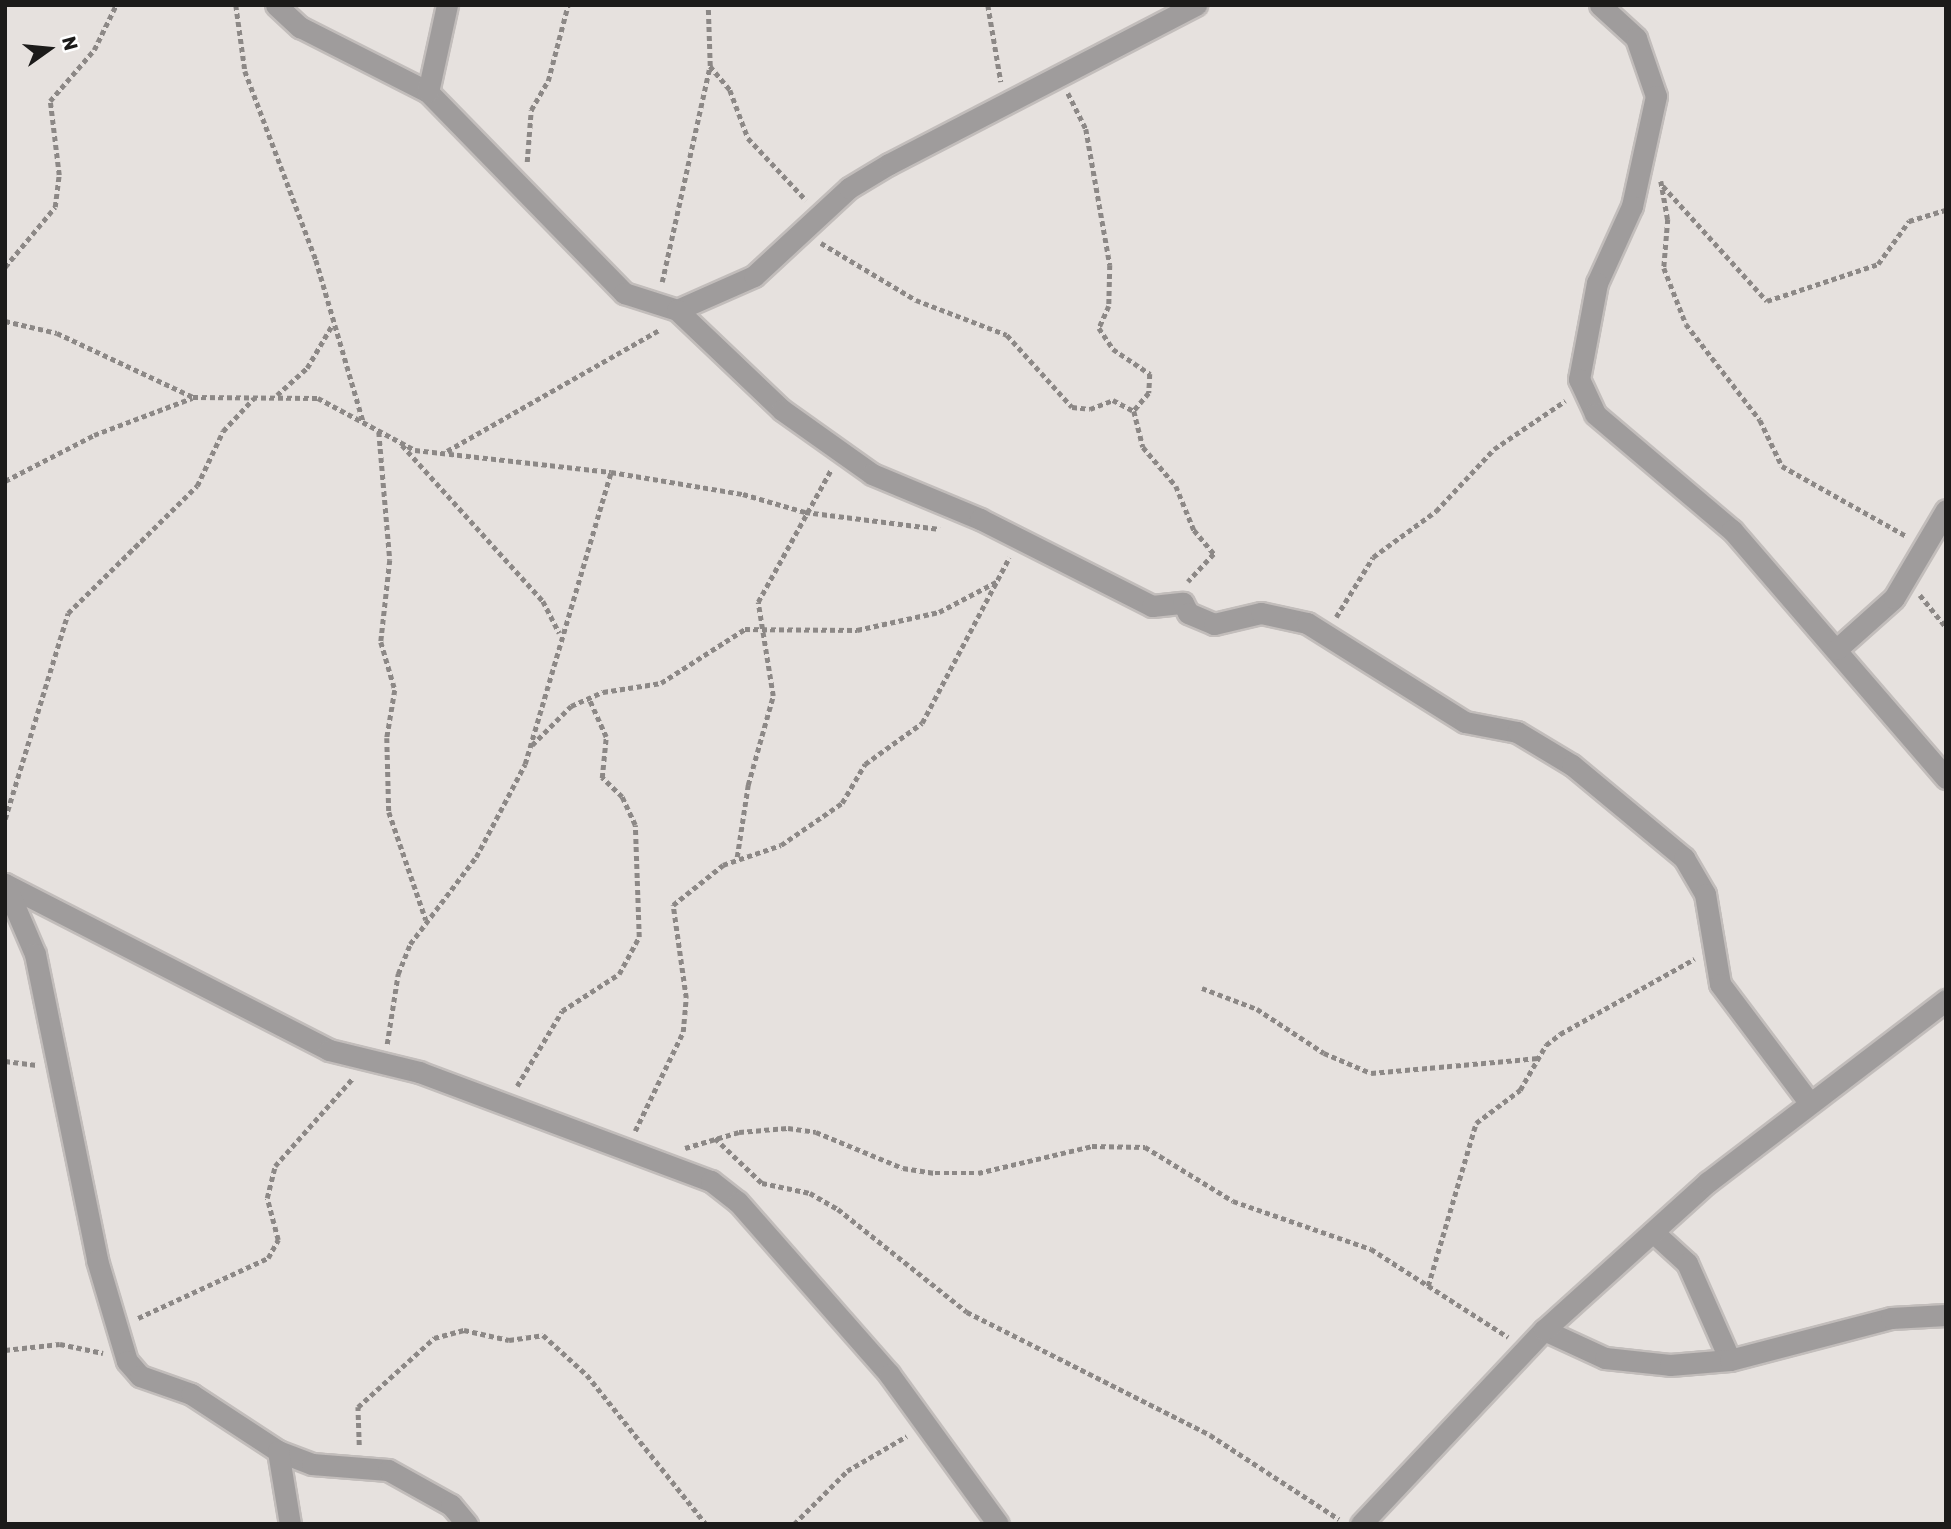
<!DOCTYPE html>
<html>
<head>
<meta charset="utf-8">
<style>
  body { margin:0 }
  #map { position:relative; width:1951px; height:1529px; overflow:hidden; background:#e6e1de; font-family:Rubik,sans-serif }
  div>[style] { position:absolute }
  .path>* { height:4.5px; margin-top:-2.25px; transform-origin:0; background:repeating-linear-gradient(90deg,#8c8886 0 5px,transparent 0 8.5px) }
  .roads { filter:drop-shadow(2px 0 #c2bdbb) drop-shadow(-2px 0 #c2bdbb) drop-shadow(0 2px #c2bdbb) drop-shadow(0 -2px #c2bdbb) }
  .minor>* { height:21px; margin:-10.5px; padding:0 10.5px; transform-origin:10.5px; border-radius:10.5px; background:#9f9c9c }
  span { translate:-50% -50%; white-space:nowrap; text-align:center; line-height:1.15; -webkit-text-stroke:5px #fff; paint-order:stroke }
  .frame { position:absolute; inset:0; border:7px solid #1c1b1a; pointer-events:none }
  .north { position:absolute; left:14px; top:14px; width:70px; height:70px; -webkit-text-stroke:5px #fff; paint-order:stroke; rotate:75deg; font-size:19px; font-weight:700; line-height:28px; text-align:center; color:#1c1b1a }
  .north::after { content:''; display:block; margin:auto; width:24px; height:32px; background:#1c1b1a; clip-path:polygon(50% 0,100% 100%,50% 72%,0 100%) }
</style>
</head>
<body>
<div id="map">
  <div class="path">
    <i style="left:236px;top:5px;width:67px;rotate:82.2deg"></i>
    <i style="left:245px;top:71px;width:202px;rotate:69.4deg"></i>
    <i style="left:316px;top:260px;width:168px;rotate:73.7deg"></i>
    <i style="left:988px;top:5px;width:78px;rotate:80.4deg"></i>
    <i style="left:710px;top:66px;width:31px;rotate:50deg"></i>
    <i style="left:730px;top:90px;width:51px;rotate:69.4deg"></i>
    <i style="left:748px;top:138px;width:85px;rotate:46.9deg"></i>
    <i style="left:1068px;top:93px;width:40px;rotate:63.4deg"></i>
    <i style="left:1086px;top:129px;width:138px;rotate:80deg"></i>
    <i style="left:1110px;top:265px;width:41px;rotate:91.4deg"></i>
    <i style="left:1109px;top:306px;width:24px;rotate:114deg"></i>
    <i style="left:1099px;top:328px;width:25px;rotate:56deg"></i>
    <i style="left:1113px;top:349px;width:45px;rotate:34deg"></i>
    <i style="left:1150px;top:374px;width:19px;rotate:93deg"></i>
    <i style="left:1149px;top:393px;width:23px;rotate:130deg"></i>
    <i style="left:1134px;top:411px;width:37px;rotate:76deg"></i>
    <i style="left:1143px;top:447px;width:51px;rotate:49.8deg"></i>
    <i style="left:1176px;top:486px;width:48px;rotate:67.8deg"></i>
    <i style="left:1194px;top:530px;width:31px;rotate:50deg"></i>
    <i style="left:1214px;top:554px;width:38px;rotate:133deg"></i>
    <i style="left:527px;top:162px;width:52px;rotate:-85.6deg"></i>
    <i style="left:531px;top:110px;width:34px;rotate:-60deg"></i>
    <i style="left:548px;top:81px;width:79px;rotate:-75.3deg"></i>
    <i style="left:1661px;top:181px;width:39px;rotate:80deg"></i>
    <i style="left:1668px;top:219px;width:49px;rotate:94.7deg"></i>
    <i style="left:1664px;top:268px;width:60px;rotate:68.6deg"></i>
    <i style="left:1686px;top:324px;width:121px;rotate:52.4deg"></i>
    <i style="left:1760px;top:420px;width:51px;rotate:64.4deg"></i>
    <i style="left:1782px;top:466px;width:142px;rotate:29.4deg"></i>
    <i style="left:1663px;top:186px;width:155px;rotate:47.9deg"></i>
    <i style="left:1767px;top:301px;width:117px;rotate:-18.4deg"></i>
    <i style="left:1878px;top:264px;width:53px;rotate:-54.2deg"></i>
    <i style="left:1909px;top:221px;width:39px;rotate:-17deg"></i>
    <i style="left:821px;top:243px;width:111px;rotate:31deg"></i>
    <i style="left:916px;top:300px;width:97px;rotate:21deg"></i>
    <i style="left:1007px;top:335px;width:97px;rotate:47.9deg"></i>
    <i style="left:1072px;top:407px;width:18px;rotate:6deg"></i>
    <i style="left:1090px;top:409px;width:25px;rotate:-21deg"></i>
    <i style="left:1113px;top:400px;width:24px;rotate:28deg"></i>
    <i style="left:5px;top:267px;width:78px;rotate:-50.2deg"></i>
    <i style="left:55px;top:207px;width:32px;rotate:-83deg"></i>
    <i style="left:59px;top:175px;width:75px;rotate:-96.9deg"></i>
    <i style="left:50px;top:101px;width:67px;rotate:-49.2deg"></i>
    <i style="left:94px;top:50px;width:50px;rotate:-63.9deg"></i>
    <i style="left:662px;top:282px;width:221px;rotate:-77.5deg"></i>
    <i style="left:710px;top:66px;width:61px;rotate:-91.9deg"></i>
    <i style="left:5px;top:321px;width:53px;rotate:13deg"></i>
    <i style="left:57px;top:333px;width:150px;rotate:25.2deg"></i>
    <i style="left:193px;top:397px;width:125px;rotate:0.5deg"></i>
    <i style="left:318px;top:398px;width:110px;rotate:28.2deg"></i>
    <i style="left:415px;top:450px;width:197px;rotate:6.4deg"></i>
    <i style="left:611px;top:472px;width:134px;rotate:9.5deg"></i>
    <i style="left:743px;top:494px;width:65px;rotate:16.2deg"></i>
    <i style="left:805px;top:512px;width:136px;rotate:7.2deg"></i>
    <i style="left:277px;top:395px;width:40px;rotate:-42deg"></i>
    <i style="left:307px;top:368px;width:48px;rotate:-59.7deg"></i>
    <i style="left:379px;top:432px;width:128px;rotate:85.1deg"></i>
    <i style="left:390px;top:560px;width:82px;rotate:96.3deg"></i>
    <i style="left:381px;top:642px;width:50px;rotate:73.7deg"></i>
    <i style="left:395px;top:690px;width:49px;rotate:99.5deg"></i>
    <i style="left:387px;top:738px;width:74px;rotate:88.5deg"></i>
    <i style="left:389px;top:812px;width:114px;rotate:71.1deg"></i>
    <i style="left:402px;top:445px;width:210px;rotate:47.9deg"></i>
    <i style="left:543px;top:601px;width:36px;rotate:63deg"></i>
    <i style="left:447px;top:451px;width:246px;rotate:-29.7deg"></i>
    <i style="left:5px;top:481px;width:100px;rotate:-27.3deg"></i>
    <i style="left:94px;top:435px;width:105px;rotate:-20.7deg"></i>
    <i style="left:1920px;top:595px;width:41px;rotate:50.9deg"></i>
    <i style="left:1336px;top:617px;width:70px;rotate:-58.3deg"></i>
    <i style="left:1373px;top:557px;width:78px;rotate:-36.1deg"></i>
    <i style="left:1436px;top:511px;width:85px;rotate:-46.9deg"></i>
    <i style="left:1494px;top:449px;width:86px;rotate:-34.1deg"></i>
    <i style="left:532px;top:745px;width:55px;rotate:-45deg"></i>
    <i style="left:571px;top:706px;width:35px;rotate:-24deg"></i>
    <i style="left:603px;top:692px;width:59px;rotate:-8.8deg"></i>
    <i style="left:661px;top:683px;width:100px;rotate:-32.7deg"></i>
    <i style="left:745px;top:629px;width:112px;rotate:0.5deg"></i>
    <i style="left:857px;top:630px;width:84px;rotate:-12.4deg"></i>
    <i style="left:939px;top:612px;width:67px;rotate:-27.7deg"></i>
    <i style="left:5px;top:819px;width:215px;rotate:-73deg"></i>
    <i style="left:68px;top:613px;width:181px;rotate:-44.6deg"></i>
    <i style="left:197px;top:486px;width:61px;rotate:-64.7deg"></i>
    <i style="left:223px;top:431px;width:45px;rotate:-46.8deg"></i>
    <i style="left:737px;top:857px;width:73px;rotate:-81.3deg"></i>
    <i style="left:748px;top:785px;width:92px;rotate:-74.3deg"></i>
    <i style="left:773px;top:696px;width:95px;rotate:-99.1deg"></i>
    <i style="left:758px;top:602px;width:151px;rotate:-61.1deg"></i>
    <i style="left:1202px;top:988px;width:59px;rotate:20.9deg"></i>
    <i style="left:1257px;top:1009px;width:80px;rotate:33.3deg"></i>
    <i style="left:1324px;top:1053px;width:51px;rotate:23.1deg"></i>
    <i style="left:1371px;top:1073px;width:168px;rotate:-5.1deg"></i>
    <i style="left:387px;top:1044px;width:71px;rotate:-81.1deg"></i>
    <i style="left:398px;top:974px;width:32px;rotate:-68deg"></i>
    <i style="left:410px;top:944px;width:109px;rotate:-52.8deg"></i>
    <i style="left:476px;top:857px;width:105px;rotate:-62.2deg"></i>
    <i style="left:525px;top:764px;width:304px;rotate:-73.6deg"></i>
    <i style="left:5px;top:1061px;width:32px;rotate:7deg"></i>
    <i style="left:517px;top:1086px;width:87px;rotate:-59deg"></i>
    <i style="left:562px;top:1011px;width:68px;rotate:-33deg"></i>
    <i style="left:619px;top:974px;width:42px;rotate:-61.6deg"></i>
    <i style="left:639px;top:937px;width:112px;rotate:-92deg"></i>
    <i style="left:635px;top:825px;width:31px;rotate:-115deg"></i>
    <i style="left:622px;top:797px;width:28px;rotate:-136deg"></i>
    <i style="left:602px;top:778px;width:41px;rotate:-84.4deg"></i>
    <i style="left:606px;top:737px;width:44px;rotate:-114.2deg"></i>
    <i style="left:635px;top:1131px;width:110px;rotate:-64.1deg"></i>
    <i style="left:683px;top:1032px;width:34px;rotate:-85deg"></i>
    <i style="left:686px;top:998px;width:94px;rotate:-98deg"></i>
    <i style="left:673px;top:905px;width:64px;rotate:-38.7deg"></i>
    <i style="left:723px;top:865px;width:61px;rotate:-19deg"></i>
    <i style="left:781px;top:845px;width:74px;rotate:-34.5deg"></i>
    <i style="left:842px;top:803px;width:45px;rotate:-59.5deg"></i>
    <i style="left:865px;top:764px;width:70px;rotate:-35.7deg"></i>
    <i style="left:922px;top:723px;width:187px;rotate:-62.2deg"></i>
    <i style="left:715px;top:1138px;width:65px;rotate:43.8deg"></i>
    <i style="left:762px;top:1183px;width:49px;rotate:11.8deg"></i>
    <i style="left:810px;top:1193px;width:32px;rotate:30deg"></i>
    <i style="left:838px;top:1209px;width:165px;rotate:38.6deg"></i>
    <i style="left:967px;top:1312px;width:272px;rotate:26.8deg"></i>
    <i style="left:1210px;top:1435px;width:154px;rotate:33.1deg"></i>
    <i style="left:685px;top:1148px;width:56px;rotate:-16.5deg"></i>
    <i style="left:739px;top:1132px;width:49px;rotate:-4.7deg"></i>
    <i style="left:788px;top:1128px;width:28px;rotate:8deg"></i>
    <i style="left:816px;top:1132px;width:94px;rotate:22.5deg"></i>
    <i style="left:903px;top:1168px;width:32px;rotate:9deg"></i>
    <i style="left:935px;top:1173px;width:43px"></i>
    <i style="left:978px;top:1173px;width:117px;rotate:-13.3deg"></i>
    <i style="left:1092px;top:1146px;width:53px;rotate:1.1deg"></i>
    <i style="left:1145px;top:1147px;width:103px;rotate:31.5deg"></i>
    <i style="left:1233px;top:1201px;width:146px;rotate:19.2deg"></i>
    <i style="left:1371px;top:1249px;width:163px;rotate:32.7deg"></i>
    <i style="left:1428px;top:1286px;width:170px;rotate:-73.6deg"></i>
    <i style="left:1476px;top:1123px;width:55px;rotate:-36.9deg"></i>
    <i style="left:1520px;top:1090px;width:52px;rotate:-60deg"></i>
    <i style="left:1546px;top:1045px;width:18px;rotate:-38deg"></i>
    <i style="left:1560px;top:1034px;width:154px;rotate:-29.2deg"></i>
    <i style="left:138px;top:1318px;width:143px;rotate:-24.8deg"></i>
    <i style="left:268px;top:1258px;width:21px;rotate:-61deg"></i>
    <i style="left:278px;top:1240px;width:43px;rotate:-104.7deg"></i>
    <i style="left:267px;top:1198px;width:33px;rotate:-76deg"></i>
    <i style="left:275px;top:1166px;width:116px;rotate:-48.5deg"></i>
    <i style="left:5px;top:1350px;width:55px;rotate:-6.2deg"></i>
    <i style="left:60px;top:1344px;width:44px;rotate:11.8deg"></i>
    <i style="left:359px;top:1445px;width:38px;rotate:-92deg"></i>
    <i style="left:358px;top:1407px;width:103px;rotate:-42.2deg"></i>
    <i style="left:434px;top:1338px;width:31px;rotate:-15deg"></i>
    <i style="left:464px;top:1330px;width:46px;rotate:12.5deg"></i>
    <i style="left:509px;top:1340px;width:34px;rotate:-8deg"></i>
    <i style="left:543px;top:1335px;width:59px;rotate:42.3deg"></i>
    <i style="left:587px;top:1375px;width:191px;rotate:51.4deg"></i>
    <i style="left:794px;top:1524px;width:75px;rotate:-45deg"></i>
    <i style="left:847px;top:1471px;width:69px;rotate:-30.3deg"></i>
  </div>
  <div class="roads">
    <div class="minor">
      <i style="left:276px;top:5px;width:33px;rotate:43deg"></i>
      <i style="left:300px;top:27px;width:144px;rotate:26.9deg"></i>
      <i style="left:428px;top:92px;width:281px;rotate:45.7deg"></i>
      <i style="left:624px;top:293px;width:56px;rotate:17.8deg"></i>
      <i style="left:677px;top:310px;width:84px;rotate:-23.8deg"></i>
      <i style="left:754px;top:276px;width:129px;rotate:-42.8deg"></i>
      <i style="left:849px;top:188px;width:47px;rotate:-31deg"></i>
      <i style="left:889px;top:164px;width:346px;rotate:-27.4deg"></i>
      <i style="left:1600px;top:5px;width:49px;rotate:42.5deg"></i>
      <i style="left:1636px;top:38px;width:61px;rotate:71deg"></i>
      <i style="left:1656px;top:96px;width:113px;rotate:102.3deg"></i>
      <i style="left:1632px;top:206px;width:85px;rotate:114.4deg"></i>
      <i style="left:1597px;top:283px;width:98px;rotate:100.6deg"></i>
      <i style="left:1579px;top:379px;width:38px;rotate:65deg"></i>
      <i style="left:1595px;top:414px;width:180px;rotate:40.3deg"></i>
      <i style="left:1732px;top:530px;width:328px;rotate:49.2deg"></i>
      <i style="left:428px;top:92px;width:89px;rotate:-77.7deg"></i>
      <i style="left:677px;top:310px;width:145px;rotate:43.6deg"></i>
      <i style="left:782px;top:410px;width:110px;rotate:35.4deg"></i>
      <i style="left:872px;top:474px;width:117px;rotate:22.6deg"></i>
      <i style="left:980px;top:519px;width:193px;rotate:26.8deg"></i>
      <i style="left:1152px;top:606px;width:31px;rotate:-6deg"></i>
      <i style="left:1183px;top:603px;width:11px;rotate:63deg"></i>
      <i style="left:1188px;top:613px;width:28px;rotate:23deg"></i>
      <i style="left:1214px;top:624px;width:48px;rotate:-13.2deg"></i>
      <i style="left:1261px;top:613px;width:47px;rotate:12.3deg"></i>
      <i style="left:1307px;top:623px;width:186px;rotate:32.1deg"></i>
      <i style="left:1465px;top:722px;width:53px;rotate:10.9deg"></i>
      <i style="left:1517px;top:732px;width:64px;rotate:31deg"></i>
      <i style="left:1572px;top:765px;width:146px;rotate:39.7deg"></i>
      <i style="left:1684px;top:858px;width:42px;rotate:59.7deg"></i>
      <i style="left:1705px;top:894px;width:91px;rotate:80.5deg"></i>
      <i style="left:1720px;top:984px;width:148px;rotate:53deg"></i>
      <i style="left:1837px;top:649px;width:76px;rotate:-41.8deg"></i>
      <i style="left:1894px;top:598px;width:102px;rotate:-59.4deg"></i>
      <i style="left:5px;top:884px;width:364px;rotate:27.1deg"></i>
      <i style="left:329px;top:1050px;width:93px;rotate:13.7deg"></i>
      <i style="left:419px;top:1072px;width:312px;rotate:20.5deg"></i>
      <i style="left:711px;top:1181px;width:34px;rotate:38deg"></i>
      <i style="left:738px;top:1202px;width:229px;rotate:48.7deg"></i>
      <i style="left:889px;top:1374px;width:185px;rotate:54deg"></i>
      <i style="left:5px;top:884px;width:76px;rotate:66.8deg"></i>
      <i style="left:35px;top:954px;width:312px;rotate:78.5deg"></i>
      <i style="left:97px;top:1260px;width:105px;rotate:73.5deg"></i>
      <i style="left:127px;top:1361px;width:20px;rotate:49deg"></i>
      <i style="left:140px;top:1376px;width:54px;rotate:19.4deg"></i>
      <i style="left:191px;top:1394px;width:104px;rotate:33.2deg"></i>
      <i style="left:278px;top:1451px;width:36px;rotate:21deg"></i>
      <i style="left:312px;top:1464px;width:76px;rotate:4.5deg"></i>
      <i style="left:388px;top:1470px;width:72px;rotate:29.1deg"></i>
      <i style="left:451px;top:1505px;width:25px;rotate:50deg"></i>
      <i style="left:1653px;top:1232px;width:46px;rotate:42.4deg"></i>
      <i style="left:1687px;top:1263px;width:106px;rotate:66.1deg"></i>
      <i style="left:1544px;top:1330px;width:67px;rotate:24.7deg"></i>
      <i style="left:1605px;top:1358px;width:65px;rotate:6.1deg"></i>
      <i style="left:1670px;top:1365px;width:60px;rotate:-4.8deg"></i>
      <i style="left:1730px;top:1360px;width:166px;rotate:-14.6deg"></i>
      <i style="left:1891px;top:1318px;width:55px;rotate:-3.1deg"></i>
      <i style="left:278px;top:1451px;width:74px;rotate:80.7deg"></i>
      <i style="left:1361px;top:1524px;width:267px;rotate:-46.7deg"></i>
      <i style="left:1544px;top:1330px;width:221px;rotate:-42.1deg"></i>
      <i style="left:1708px;top:1182px;width:300px;rotate:-37.4deg"></i>
    </div>
  </div>
  <div class="frame"></div>
  <div class="north">N</div>
</div>
</body>
</html>
